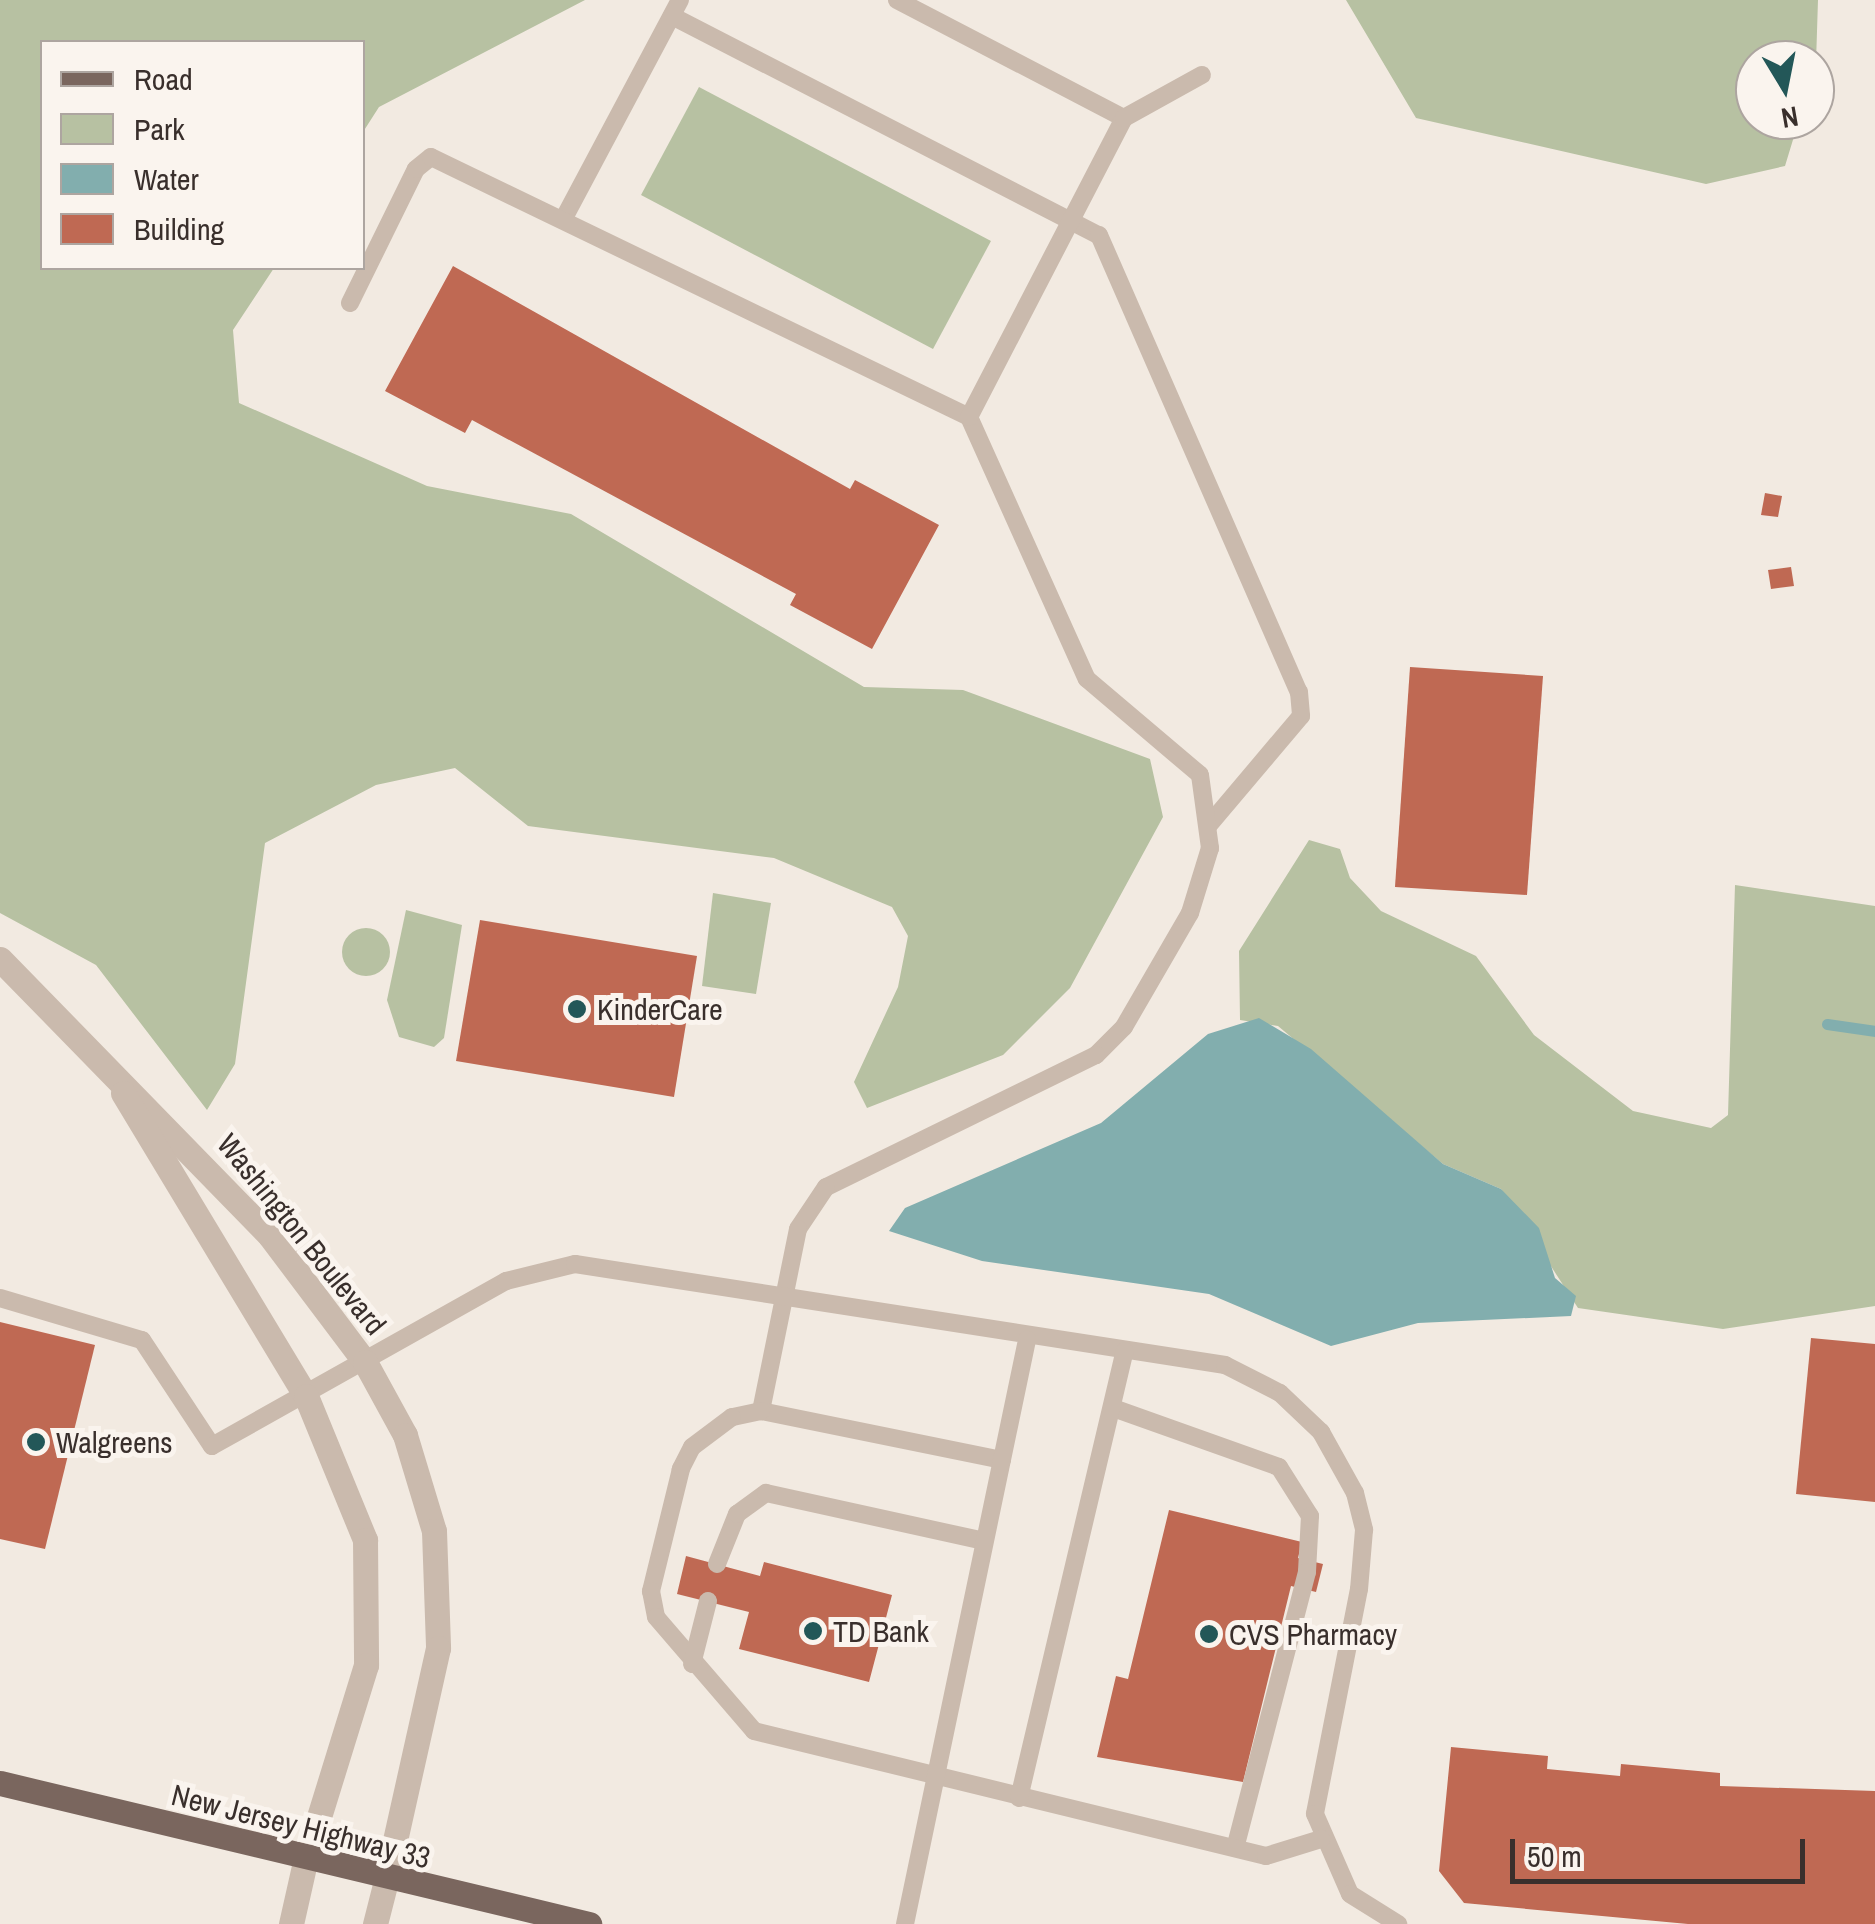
<!DOCTYPE html>
<html>
<head>
<meta charset="utf-8">
<style>
  body { margin:0 }
  #map { position:relative; width:1875px; height:1924px; overflow:hidden; background:#f2eae1; font-family:"Archivo Narrow",sans-serif }
  div>[style] { position:absolute }
  .green>* { inset:0; background:#b7c1a2 }
  .round { border-radius:50% }
  .water>* { inset:0; background:#82aeae }
  .stream>* { height:11px; margin:-5.5px; padding:0 5.5px; transform-origin:5.5px; border-radius:5.5px; background:#82aeae }
  .building>* { inset:0; background:#bf6953 }
  .service>* { height:18px; margin:-9px; padding:0 9px; transform-origin:9px; border-radius:9px; background:#cabaad }
  .minor>* { height:25px; margin:-12.5px; padding:0 12.5px; transform-origin:12.5px; border-radius:12.5px; background:#cabaad }
  .tertiary>* { height:25px; margin:-12.5px; padding:0 12.5px; transform-origin:12.5px; border-radius:12.5px; background:#cabaad }
  .primary>* { height:25px; margin:-12.5px; padding:0 12.5px; transform-origin:12.5px; border-radius:12.5px; background:#7a665e }
  .dots>* { width:28px; height:28px; translate:-50% -50%; box-sizing:border-box; border:5px solid #faf4ee; border-radius:50% }
  span { translate:-50% -50%; white-space:nowrap; text-align:center; line-height:1.15; -webkit-text-stroke:10px #faf4ee; paint-order:stroke }
  .poi-label { font-size:30px; color:#392f2c }
  .left { translate:0 -50%; text-align:left }
  .street-label { font-size:30px; color:#392f2c }
  .legend { position:absolute; left:40px; top:40px; width:325px; height:230px; box-sizing:border-box; background:#faf4ee; border:2px solid #ada5a0; margin:0; padding:12px 18px; list-style:none; font-size:30px; color:#392f2c }
  .legend li { display:flex; align-items:center; gap:20px; height:50px }
  .legend b { width:50px; border:2px solid #ada5a0 }
  .north { position:absolute; left:1735px; top:40px; width:100px; height:100px; box-sizing:border-box; background:#faf4ee; border:2px solid #ada5a0; border-radius:50%; rotate:170deg; font-size:28px; font-weight:700; line-height:40px; text-align:center; color:#392f2c }
  .north::after { content:''; display:block; margin:auto; width:35px; height:45px; background:#235758; clip-path:polygon(50% 0,100% 100%,50% 72%,0 100%) }
  .scale { position:absolute; left:1510px; top:1839px; width:295px; height:45px; box-sizing:border-box; border:5px solid #392f2c; border-top:0; padding-left:12px; font-size:30px; line-height:35px; white-space:nowrap; color:#392f2c; -webkit-text-stroke:8px #faf4ee; paint-order:stroke }
</style>
</head>
<body>
<div id="map">
  <div class="green">
    <i style="clip-path:polygon(0 0,585px 0,379px 107px,363px 132px,362px 42px,42px 42px,42px 268px,274px 268px,233px 330px,239px 403px,427px 486px,571px 514px,864px 687px,963px 690px,1150px 759px,1163px 817px,1070px 988px,1003px 1055px,867px 1108px,854px 1082px,898px 987px,908px 936px,892px 907px,774px 858px,528px 826px,455px 768px,376px 785px,265px 843px,235px 1064px,207px 1110px,96px 965px,0 913px)"></i>
    <i style="clip-path:polygon(1346px 0,1818px 0,1816px 63px,1755px 60px,1755px 120px,1799px 120px,1785px 166px,1706px 184px,1416px 118px)"></i>
    <i style="clip-path:polygon(699px 87px,991px 241px,933px 349px,641px 195px)"></i>
    <i style="clip-path:polygon(1309px 840px,1340px 849px,1350px 878px,1381px 911px,1476px 956px,1534px 1035px,1633px 1111px,1711px 1128px,1728px 1115px,1735px 885px,1875px 906px,1875px 1306px,1723px 1329px,1578px 1308px,1501px 1189px,1443px 1164px,1278px 1026px,1240px 1020px,1239px 951px)"></i>
    <i style="clip-path:polygon(713px 893px,771px 903px,756px 994px,702px 986px)"></i>
    <i style="clip-path:polygon(406px 910px,462px 925px,444px 1038px,434px 1047px,399px 1037px,387px 1000px)"></i>
    <i class="round" style="left:342px;top:928px;width:48px;height:48px"></i>
  </div>
  <div class="water">
    <i style="clip-path:polygon(1259px 1018px,1311px 1049px,1443px 1164px,1501px 1189px,1539px 1228px,1555px 1278px,1576px 1296px,1571px 1316px,1418px 1323px,1331px 1346px,1209px 1294px,982px 1261px,889px 1231px,905px 1208px,1101px 1123px,1208px 1034px)"></i>
  </div>
  <div class="stream">
    <i style="left:1827px;top:1024px;width:49px;rotate:8.3deg"></i>
  </div>
  <div class="building">
    <i style="clip-path:polygon(453px 266px,850px 489px,855px 480px,939px 525px,872px 649px,790px 605px,796px 594px,472px 420px,465px 433px,385px 391px)"></i>
    <i style="clip-path:polygon(1765px 493px,1782px 496px,1778px 517px,1761px 515px)"></i>
    <i style="clip-path:polygon(1791px 567px,1794px 586px,1771px 589px,1768px 570px)"></i>
    <i style="clip-path:polygon(1410px 667px,1543px 676px,1527px 895px,1395px 887px)"></i>
    <i style="clip-path:polygon(480px 920px,697px 956px,674px 1097px,456px 1061px)"></i>
    <i style="clip-path:polygon(0 1322px,95px 1345px,45px 1549px,0 1539px)"></i>
    <i style="clip-path:polygon(1811px 1338px,1875px 1344px,1875px 1502px,1796px 1494px)"></i>
    <i style="clip-path:polygon(1169px 1510px,1302px 1542px,1298px 1558px,1323px 1564px,1316px 1592px,1291px 1586px,1243px 1782px,1097px 1757px,1116px 1676px,1128px 1679px)"></i>
    <i style="clip-path:polygon(686px 1556px,760px 1576px,764px 1562px,892px 1595px,869px 1682px,739px 1649px,749px 1612px,677px 1594px)"></i>
    <i style="clip-path:polygon(1451px 1747px,1548px 1756px,1547px 1769px,1620px 1776px,1621px 1764px,1720px 1773px,1720px 1786px,1875px 1791px,1875px 1924px,1688px 1924px,1464px 1903px,1439px 1871px)"></i>
  </div>
  <div class="service">
    <i style="left:897px;top:0;width:256px;rotate:27.5deg"></i>
    <i style="left:672px;top:16px;width:480px;rotate:27.2deg"></i>
    <i style="left:1099px;top:235px;width:499px;rotate:66.4deg"></i>
    <i style="left:1299px;top:692px;width:24px;rotate:85deg"></i>
    <i style="left:1301px;top:716px;width:144px;rotate:130.2deg"></i>
    <i style="left:564px;top:218px;width:247px;rotate:-62deg"></i>
    <i style="left:350px;top:303px;width:149px;rotate:-63.8deg"></i>
    <i style="left:416px;top:169px;width:19px;rotate:-39deg"></i>
    <i style="left:431px;top:157px;width:598px;rotate:25.79deg"></i>
    <i style="left:969px;top:417px;width:287px;rotate:65.8deg"></i>
    <i style="left:1087px;top:679px;width:148px;rotate:40.3deg"></i>
    <i style="left:1200px;top:775px;width:74px;rotate:82.2deg"></i>
    <i style="left:1210px;top:848px;width:68px;rotate:107.1deg"></i>
    <i style="left:1190px;top:913px;width:132px;rotate:120.1deg"></i>
    <i style="left:1124px;top:1027px;width:40px;rotate:135deg"></i>
    <i style="left:1096px;top:1055px;width:301px;rotate:153.9deg"></i>
    <i style="left:826px;top:1187px;width:50px;rotate:123.7deg"></i>
    <i style="left:798px;top:1229px;width:186px;rotate:101.5deg"></i>
    <i style="left:969px;top:417px;width:337px;rotate:-62.6deg"></i>
    <i style="left:1124px;top:118px;width:89px;rotate:-28.9deg"></i>
    <i style="left:0;top:1298px;width:148px;rotate:16.5deg"></i>
    <i style="left:142px;top:1340px;width:127px;rotate:56.6deg"></i>
    <i style="left:212px;top:1446px;width:337px;rotate:-29.3deg"></i>
    <i style="left:506px;top:1281px;width:71px;rotate:-13.8deg"></i>
    <i style="left:575px;top:1264px;width:658px;rotate:8.83deg"></i>
    <i style="left:1225px;top:1365px;width:62px;rotate:27deg"></i>
    <i style="left:1280px;top:1393px;width:57px;rotate:43.6deg"></i>
    <i style="left:1321px;top:1432px;width:70px;rotate:60.9deg"></i>
    <i style="left:1355px;top:1493px;width:38px;rotate:76deg"></i>
    <i style="left:1364px;top:1530px;width:59px;rotate:94.8deg"></i>
    <i style="left:1359px;top:1589px;width:229px;rotate:101.1deg"></i>
    <i style="left:1315px;top:1814px;width:87px;rotate:66.4deg"></i>
    <i style="left:1350px;top:1894px;width:57px;rotate:32deg"></i>
    <i style="left:1116px;top:1409px;width:173px;rotate:19.6deg"></i>
    <i style="left:1279px;top:1467px;width:58px;rotate:57.7deg"></i>
    <i style="left:1310px;top:1516px;width:56px;rotate:93.1deg"></i>
    <i style="left:1307px;top:1572px;width:285px;rotate:104.6deg"></i>
    <i style="left:1002px;top:1460px;width:246px;rotate:-168.5deg"></i>
    <i style="left:761px;top:1411px;width:30px;rotate:168deg"></i>
    <i style="left:732px;top:1417px;width:50px;rotate:143.1deg"></i>
    <i style="left:692px;top:1447px;width:25px;rotate:117deg"></i>
    <i style="left:681px;top:1469px;width:126px;rotate:103.8deg"></i>
    <i style="left:651px;top:1591px;width:26px;rotate:79deg"></i>
    <i style="left:656px;top:1617px;width:150px;rotate:49.3deg"></i>
    <i style="left:754px;top:1731px;width:527px;rotate:13.72deg"></i>
    <i style="left:1266px;top:1856px;width:58px;rotate:-17.2deg"></i>
    <i style="left:717px;top:1564px;width:54px;rotate:-68.2deg"></i>
    <i style="left:737px;top:1514px;width:36px;rotate:-36deg"></i>
    <i style="left:766px;top:1493px;width:223px;rotate:12.4deg"></i>
    <i style="left:692px;top:1664px;width:65px;rotate:-75.7deg"></i>
    <i style="left:1019px;top:1798px;width:459px;rotate:-76.7deg"></i>
    <i style="left:905px;top:1924px;width:597px;rotate:-78.2deg"></i>
  </div>
  <div class="minor">
    <i style="left:0;top:959px;width:387px;rotate:45.7deg"></i>
    <i style="left:270px;top:1236px;width:158px;rotate:53deg"></i>
    <i style="left:365px;top:1362px;width:83px;rotate:61.3deg"></i>
    <i style="left:405px;top:1435px;width:100px;rotate:73.2deg"></i>
    <i style="left:434px;top:1531px;width:117px;rotate:88deg"></i>
    <i style="left:438px;top:1648px;width:239px;rotate:102.6deg"></i>
    <i style="left:123px;top:1093px;width:354px;rotate:58.9deg"></i>
    <i style="left:306px;top:1396px;width:156px;rotate:67.7deg"></i>
    <i style="left:365px;top:1540px;width:125px;rotate:89.5deg"></i>
    <i style="left:366px;top:1665px;width:206px;rotate:107.2deg"></i>
  </div>
  <div class="tertiary">
    <i style="left:291px;top:1924px;width:64px;rotate:-77.3deg"></i>
    <i style="left:375px;top:1924px;width:44px;rotate:-75.7deg"></i>
  </div>
  <div class="primary">
    <i style="left:0;top:1783px;width:606px;rotate:13.46deg"></i>
  </div>
  <div class="dots">
    <i style="left:577px;top:1009px;background:#235758"></i>
    <i style="left:36px;top:1442px;background:#235758"></i>
    <i style="left:813px;top:1631px;background:#235758"></i>
    <i style="left:1209px;top:1634px;background:#235758"></i>
  </div>
  <div class="poi-label">
    <span class="left" style="left:597px;top:1009px">KinderCare</span>
    <span class="left" style="left:56px;top:1442px">Walgreens</span>
    <span class="left" style="left:833px;top:1631px">TD Bank</span>
    <span class="left" style="left:1229px;top:1634px">CVS Pharmacy</span>
  </div>
  <div class="street-label">
    <span style="left:302px;top:1234px;rotate:51deg">Washington Boulevard</span>
    <span style="left:301px;top:1826px;rotate:14deg">New Jersey Highway 33</span>
  </div>
  <ul class="legend">
  <li><b style="height:12px;background:#7a665e"></b>Road</li>
  <li><b style="height:28px;background:#b7c1a2"></b>Park</li>
  <li><b style="height:28px;background:#82aeae"></b>Water</li>
  <li><b style="height:28px;background:#bf6953"></b>Building</li>
  </ul>
  <div class="north">N</div>
  <div class="scale">50 m</div>
</div>
</body>
</html>
